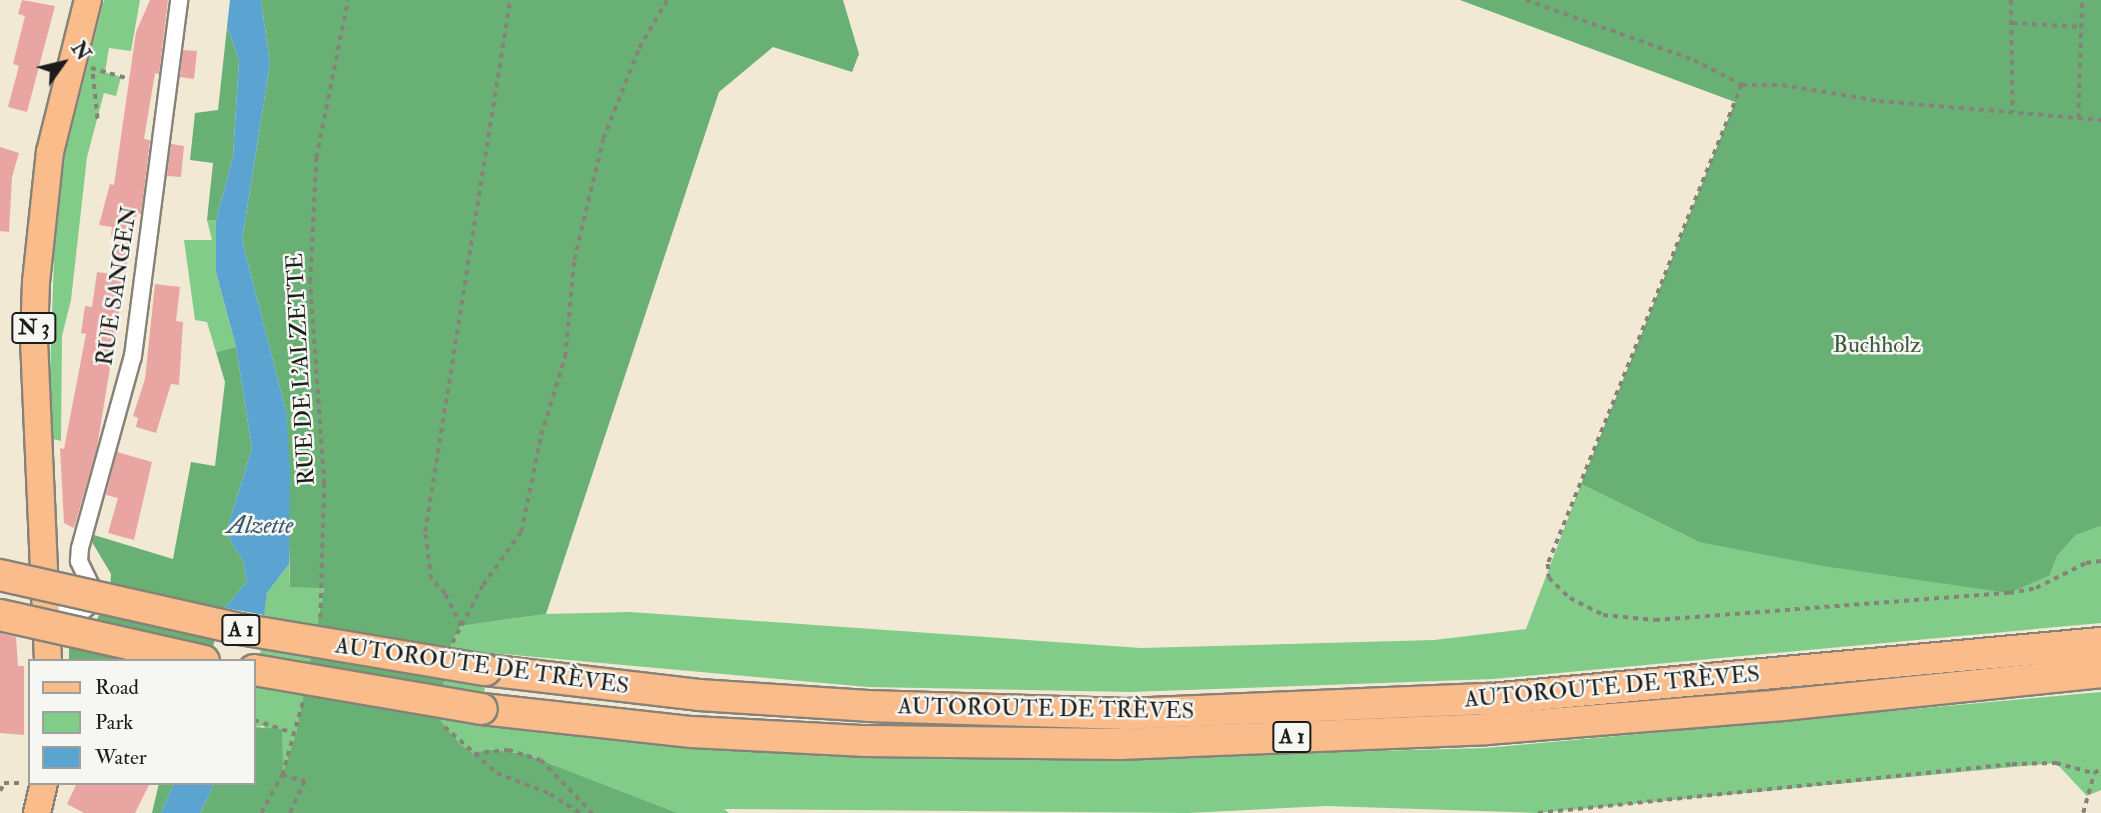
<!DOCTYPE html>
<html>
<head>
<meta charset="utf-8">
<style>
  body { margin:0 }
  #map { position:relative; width:2101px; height:813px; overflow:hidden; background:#f2e9d4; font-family:"IM FELL Double Pica",serif }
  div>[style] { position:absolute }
  .green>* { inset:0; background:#82cc89 }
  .forest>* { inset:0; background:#69b075 }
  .water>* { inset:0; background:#5ba4d2 }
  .pier>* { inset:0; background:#f2e9d4 }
  .building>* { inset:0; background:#e9a5a2 }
  .path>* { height:3.5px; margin-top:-1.75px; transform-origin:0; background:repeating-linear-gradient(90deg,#878278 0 5px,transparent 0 10px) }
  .roads { filter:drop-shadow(2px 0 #878278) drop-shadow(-2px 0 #878278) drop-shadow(0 2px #878278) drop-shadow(0 -2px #878278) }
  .street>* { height:16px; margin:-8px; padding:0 8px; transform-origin:8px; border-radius:8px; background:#fff }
  .primary>* { height:26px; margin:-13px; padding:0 13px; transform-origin:13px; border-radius:13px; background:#fabc8b }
  .highway>* { height:30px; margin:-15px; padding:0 15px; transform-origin:15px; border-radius:15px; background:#fabc8b }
  .bridges { filter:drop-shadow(2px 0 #878278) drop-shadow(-2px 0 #878278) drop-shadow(0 2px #878278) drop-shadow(0 -2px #878278) }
  .highway-bridge>* { height:30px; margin:-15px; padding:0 15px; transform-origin:15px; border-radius:15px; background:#fabc8b }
  span { translate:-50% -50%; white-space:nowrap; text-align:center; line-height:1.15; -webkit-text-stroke:5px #f6f6f2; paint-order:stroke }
  .shield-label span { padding:2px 5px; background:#f6f6f2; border:2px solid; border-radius:5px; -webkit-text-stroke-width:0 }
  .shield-label { font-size:21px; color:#1c1c1c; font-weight:700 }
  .street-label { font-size:23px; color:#1c1c1c }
  .park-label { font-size:23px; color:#405a42 }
  .water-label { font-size:24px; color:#38596e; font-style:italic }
  .legend { position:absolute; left:28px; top:659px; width:228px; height:126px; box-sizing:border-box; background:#f6f6f2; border:2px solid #9f9f9c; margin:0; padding:9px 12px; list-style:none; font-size:21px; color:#1c1c1c }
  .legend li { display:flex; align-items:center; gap:14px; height:35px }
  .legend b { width:35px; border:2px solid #9f9f9c }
  .north { position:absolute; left:28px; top:28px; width:70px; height:70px; -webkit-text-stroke:5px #f6f6f2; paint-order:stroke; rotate:56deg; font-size:19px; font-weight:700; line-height:28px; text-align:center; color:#1c1c1c }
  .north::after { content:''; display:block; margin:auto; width:24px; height:32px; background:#1c1c1c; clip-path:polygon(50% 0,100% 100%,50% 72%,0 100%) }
</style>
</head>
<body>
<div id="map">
  <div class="green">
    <i style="clip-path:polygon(104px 0,140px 0,131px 51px,109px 48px,105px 72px,121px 77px,116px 96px,104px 93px,87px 157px,71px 300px,62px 336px,61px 441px,53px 439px,50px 372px,55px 230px,65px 155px)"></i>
    <i style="clip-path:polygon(207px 220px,216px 220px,216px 272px,236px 347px,216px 352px,207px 322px,195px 320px,184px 240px,212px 240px)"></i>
    <i style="clip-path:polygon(1581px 484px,1699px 542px,2050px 575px,2057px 556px,2076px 535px,2101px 526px,2101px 623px,1493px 679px,1130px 692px,868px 687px,490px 653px,480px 722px,691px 747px,864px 756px,1118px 758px,1486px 748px,2101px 692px,2101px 790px,2087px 796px,2056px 763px,1538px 813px,1326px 806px,1189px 813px,724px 809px,729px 813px,678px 813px,525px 754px,486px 749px,474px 754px,460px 744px,437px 716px,452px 642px,461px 626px,546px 614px,630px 612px,1141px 648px,1434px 640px,1526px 629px)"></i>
    <i style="clip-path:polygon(289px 564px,290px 587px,324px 587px,296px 734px,282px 775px,264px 726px,254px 727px,254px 669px,267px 593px)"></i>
  </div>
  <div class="forest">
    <i style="clip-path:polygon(261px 0,843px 0,859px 54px,852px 72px,773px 47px,719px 92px,546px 614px,461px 626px,452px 642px,437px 716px,460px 744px,474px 754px,486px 749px,525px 754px,678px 813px,200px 813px,215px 783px,254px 783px,254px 727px,282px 729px,283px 772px,296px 734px,324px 588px,290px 587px,286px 411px,242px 240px,270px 64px)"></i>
    <i style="clip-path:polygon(1460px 0,2101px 0,2101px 526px,2076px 535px,2057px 556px,2050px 575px,2009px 593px,1823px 566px,1699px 542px,1581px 484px,1735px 102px)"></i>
    <i style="clip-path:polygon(227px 27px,239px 60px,233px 157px,216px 220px,207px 220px,213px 163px,190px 160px,195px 113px,218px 110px)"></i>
    <i style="clip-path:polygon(236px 347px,252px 448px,226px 533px,243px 561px,247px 581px,225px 608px,214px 661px,69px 661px,69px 628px,95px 623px,110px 594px,111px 574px,92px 542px,94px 535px,173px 559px,191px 462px,215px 466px,225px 382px,216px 352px)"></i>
    <i style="clip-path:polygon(159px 783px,174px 783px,161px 813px,152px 813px)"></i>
  </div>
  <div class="water">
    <i style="clip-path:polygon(230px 0,261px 0,270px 64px,242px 240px,286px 411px,290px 470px,289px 564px,267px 593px,264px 615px,225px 608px,247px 581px,243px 561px,226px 533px,252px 448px,236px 347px,216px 272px,216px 220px,233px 157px,239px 60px,227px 27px)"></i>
    <i style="clip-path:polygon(174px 783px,215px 783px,200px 813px,161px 813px)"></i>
  </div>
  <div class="pier">
    <i style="clip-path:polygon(222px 608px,267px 616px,257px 670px,254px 661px,210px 661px)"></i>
  </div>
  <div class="building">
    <i style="clip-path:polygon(22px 0,55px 6px,27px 112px,8px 107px,19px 66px,13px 64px,25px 16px,18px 14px)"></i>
    <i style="clip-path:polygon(150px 0,168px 0,159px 74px,155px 73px,144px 139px,150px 140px,141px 214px,137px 213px,127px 264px,97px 447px,74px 528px,64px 523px,60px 448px,64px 449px,86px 334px,81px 333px,85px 306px,92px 307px,97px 272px,112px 274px,116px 237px,111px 236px,112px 227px,99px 225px,110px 184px,114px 185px,136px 32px)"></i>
    <i style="clip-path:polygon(183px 50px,197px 51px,194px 79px,180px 77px)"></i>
    <i style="clip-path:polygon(171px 144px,184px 146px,181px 177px,167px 176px)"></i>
    <i style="clip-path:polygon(0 147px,19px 153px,12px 177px,9px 232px,0 231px)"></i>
    <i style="clip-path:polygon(155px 284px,180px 287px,176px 321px,183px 322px,179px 385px,171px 384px,156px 433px,136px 427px,138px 418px,133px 416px,145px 379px)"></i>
    <i style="clip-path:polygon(117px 452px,152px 462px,134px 540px,108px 533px,118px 498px,106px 495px)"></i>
    <i style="clip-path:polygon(0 633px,16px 637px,18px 666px,24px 666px,24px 735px,0 733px)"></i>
    <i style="clip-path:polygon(77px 783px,150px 783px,135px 813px,84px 813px,67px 804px)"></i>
  </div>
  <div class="path">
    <i style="left:1526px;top:0;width:178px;rotate:19.7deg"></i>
    <i style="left:1694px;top:60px;width:54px;rotate:27.5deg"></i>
    <i style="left:1742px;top:85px;width:40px"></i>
    <i style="left:1782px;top:85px;width:98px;rotate:9.4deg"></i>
    <i style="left:1879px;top:101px;width:223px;rotate:4.9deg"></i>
    <i style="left:2011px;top:0;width:112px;rotate:89deg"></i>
    <i style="left:2012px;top:23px;width:71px;rotate:3.2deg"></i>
    <i style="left:91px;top:68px;width:40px;rotate:16deg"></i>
    <i style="left:93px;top:74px;width:47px;rotate:83.9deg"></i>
    <i style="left:1742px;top:85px;width:517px;rotate:112.05deg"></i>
    <i style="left:1548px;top:564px;width:14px;rotate:86deg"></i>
    <i style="left:1549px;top:578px;width:29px;rotate:44deg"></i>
    <i style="left:1570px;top:598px;width:37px;rotate:27deg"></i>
    <i style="left:1603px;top:615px;width:52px;rotate:5.5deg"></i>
    <i style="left:1655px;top:620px;width:355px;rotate:-4.4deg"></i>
    <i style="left:2009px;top:593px;width:27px;rotate:-10deg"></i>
    <i style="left:2036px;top:588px;width:56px;rotate:-26.6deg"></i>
    <i style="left:2086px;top:563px;width:15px;rotate:-8deg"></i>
    <i style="left:2078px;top:118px;width:118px;rotate:-88.1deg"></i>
    <i style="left:320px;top:618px;width:134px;rotate:-88.3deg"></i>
    <i style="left:324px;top:484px;width:202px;rotate:-94deg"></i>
    <i style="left:310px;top:282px;width:124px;rotate:-87.2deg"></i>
    <i style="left:316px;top:158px;width:161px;rotate:-78.6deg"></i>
    <i style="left:461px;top:626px;width:36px;rotate:-117deg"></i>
    <i style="left:445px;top:594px;width:21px;rotate:-133deg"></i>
    <i style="left:431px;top:579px;width:47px;rotate:-97.3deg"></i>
    <i style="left:425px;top:532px;width:539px;rotate:-80.92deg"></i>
    <i style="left:452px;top:643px;width:66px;rotate:-61.9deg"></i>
    <i style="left:483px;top:585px;width:65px;rotate:-54.4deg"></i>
    <i style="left:521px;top:532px;width:99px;rotate:-78.3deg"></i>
    <i style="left:541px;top:435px;width:82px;rotate:-72.9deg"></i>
    <i style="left:565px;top:357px;width:97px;rotate:-84.7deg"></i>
    <i style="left:574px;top:260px;width:124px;rotate:-76.5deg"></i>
    <i style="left:603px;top:139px;width:98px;rotate:-68.4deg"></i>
    <i style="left:639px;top:48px;width:56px;rotate:-59.7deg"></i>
    <i style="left:254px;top:720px;width:44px;rotate:18.4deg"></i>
    <i style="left:445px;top:727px;width:69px;rotate:41.5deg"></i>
    <i style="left:497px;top:773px;width:57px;rotate:21.6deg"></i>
    <i style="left:550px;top:794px;width:36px;rotate:32deg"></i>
    <i style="left:474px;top:754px;width:34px;rotate:-7deg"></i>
    <i style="left:508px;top:750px;width:34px;rotate:17deg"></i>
    <i style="left:541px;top:760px;width:74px;rotate:46.1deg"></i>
    <i style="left:282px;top:775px;width:24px;rotate:15deg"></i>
    <i style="left:305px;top:781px;width:35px;rotate:115deg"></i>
    <i style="left:0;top:791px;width:9px;rotate:-63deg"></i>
    <i style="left:4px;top:783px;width:19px"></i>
    <i style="left:261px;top:813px;width:43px;rotate:-61.1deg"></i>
    <i style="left:282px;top:775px;width:77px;rotate:-74.2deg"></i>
    <i style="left:1538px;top:813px;width:477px;rotate:-5.9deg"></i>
    <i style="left:2012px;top:764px;width:44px;rotate:-1.3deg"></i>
    <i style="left:2056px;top:763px;width:39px;rotate:15deg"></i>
    <i style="left:2094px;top:773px;width:8px;rotate:-30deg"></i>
    <i style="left:2083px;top:813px;width:41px;rotate:-74.6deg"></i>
  </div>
  <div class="roads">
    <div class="street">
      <i style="left:45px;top:611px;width:32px;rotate:9deg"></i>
      <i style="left:77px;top:616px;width:18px;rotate:-41deg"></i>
      <i style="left:91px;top:604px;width:18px;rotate:-90deg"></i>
      <i style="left:91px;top:586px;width:28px;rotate:-116deg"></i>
      <i style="left:79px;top:561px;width:13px;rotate:-86deg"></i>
      <i style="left:80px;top:548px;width:199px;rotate:-74.6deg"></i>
      <i style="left:133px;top:356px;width:359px;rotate:-82.6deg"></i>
    </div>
    <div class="primary">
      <i style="left:48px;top:661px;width:324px;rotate:-92.5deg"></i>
      <i style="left:34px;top:337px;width:55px;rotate:-87.9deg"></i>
      <i style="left:36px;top:282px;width:131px;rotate:-83.9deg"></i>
      <i style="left:50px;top:152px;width:157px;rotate:-76deg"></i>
      <i style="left:37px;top:813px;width:31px;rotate:-77deg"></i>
    </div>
    <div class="highway">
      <i style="left:486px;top:670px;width:214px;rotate:6.7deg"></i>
      <i style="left:699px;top:695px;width:169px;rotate:3.7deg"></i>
      <i style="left:868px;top:706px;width:258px;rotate:1.8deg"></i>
      <i style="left:1126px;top:714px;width:365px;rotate:-2.4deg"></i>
      <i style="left:1491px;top:699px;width:613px;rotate:-5.25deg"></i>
      <i style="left:482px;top:709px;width:211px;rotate:6.3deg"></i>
      <i style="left:692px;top:732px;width:174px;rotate:3deg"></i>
      <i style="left:866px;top:741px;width:254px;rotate:0.7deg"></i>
      <i style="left:1120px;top:744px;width:366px;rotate:-2.3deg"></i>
      <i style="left:1486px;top:729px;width:298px;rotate:-4.6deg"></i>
      <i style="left:1783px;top:705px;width:320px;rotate:-5.9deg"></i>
    </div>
  </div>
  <div class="bridges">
    <div class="highway-bridge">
      <i style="left:0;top:575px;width:246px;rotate:12.7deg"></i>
      <i style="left:240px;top:629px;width:249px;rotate:9.5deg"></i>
      <i style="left:0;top:615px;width:209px;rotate:12.7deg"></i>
      <i style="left:254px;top:670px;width:231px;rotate:9.7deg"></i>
    </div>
  </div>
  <div class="shield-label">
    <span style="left:34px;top:328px">N 3</span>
    <span style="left:241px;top:630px">A 1</span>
    <span style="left:1292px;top:737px">A 1</span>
  </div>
  <div class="street-label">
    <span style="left:117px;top:286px;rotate:-81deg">RUE SANGEN</span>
    <span style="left:301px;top:369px;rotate:-93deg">RUE DE L'ALZETTE</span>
    <span style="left:482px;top:666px;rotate:8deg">AUTOROUTE DE TRÈVES</span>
    <span style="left:1612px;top:687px;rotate:-5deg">AUTOROUTE DE TRÈVES</span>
    <span style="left:1046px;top:709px;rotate:1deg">AUTOROUTE DE TRÈVES</span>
  </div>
  <div class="park-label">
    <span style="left:1877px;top:345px">Buchholz</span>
  </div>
  <div class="water-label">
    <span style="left:260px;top:526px">Alzette</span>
  </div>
  <ul class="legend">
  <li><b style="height:9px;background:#fabc8b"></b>Road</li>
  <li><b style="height:19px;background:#82cc89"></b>Park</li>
  <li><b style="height:19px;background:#5ba4d2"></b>Water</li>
  </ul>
  <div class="north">N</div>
</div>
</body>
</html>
